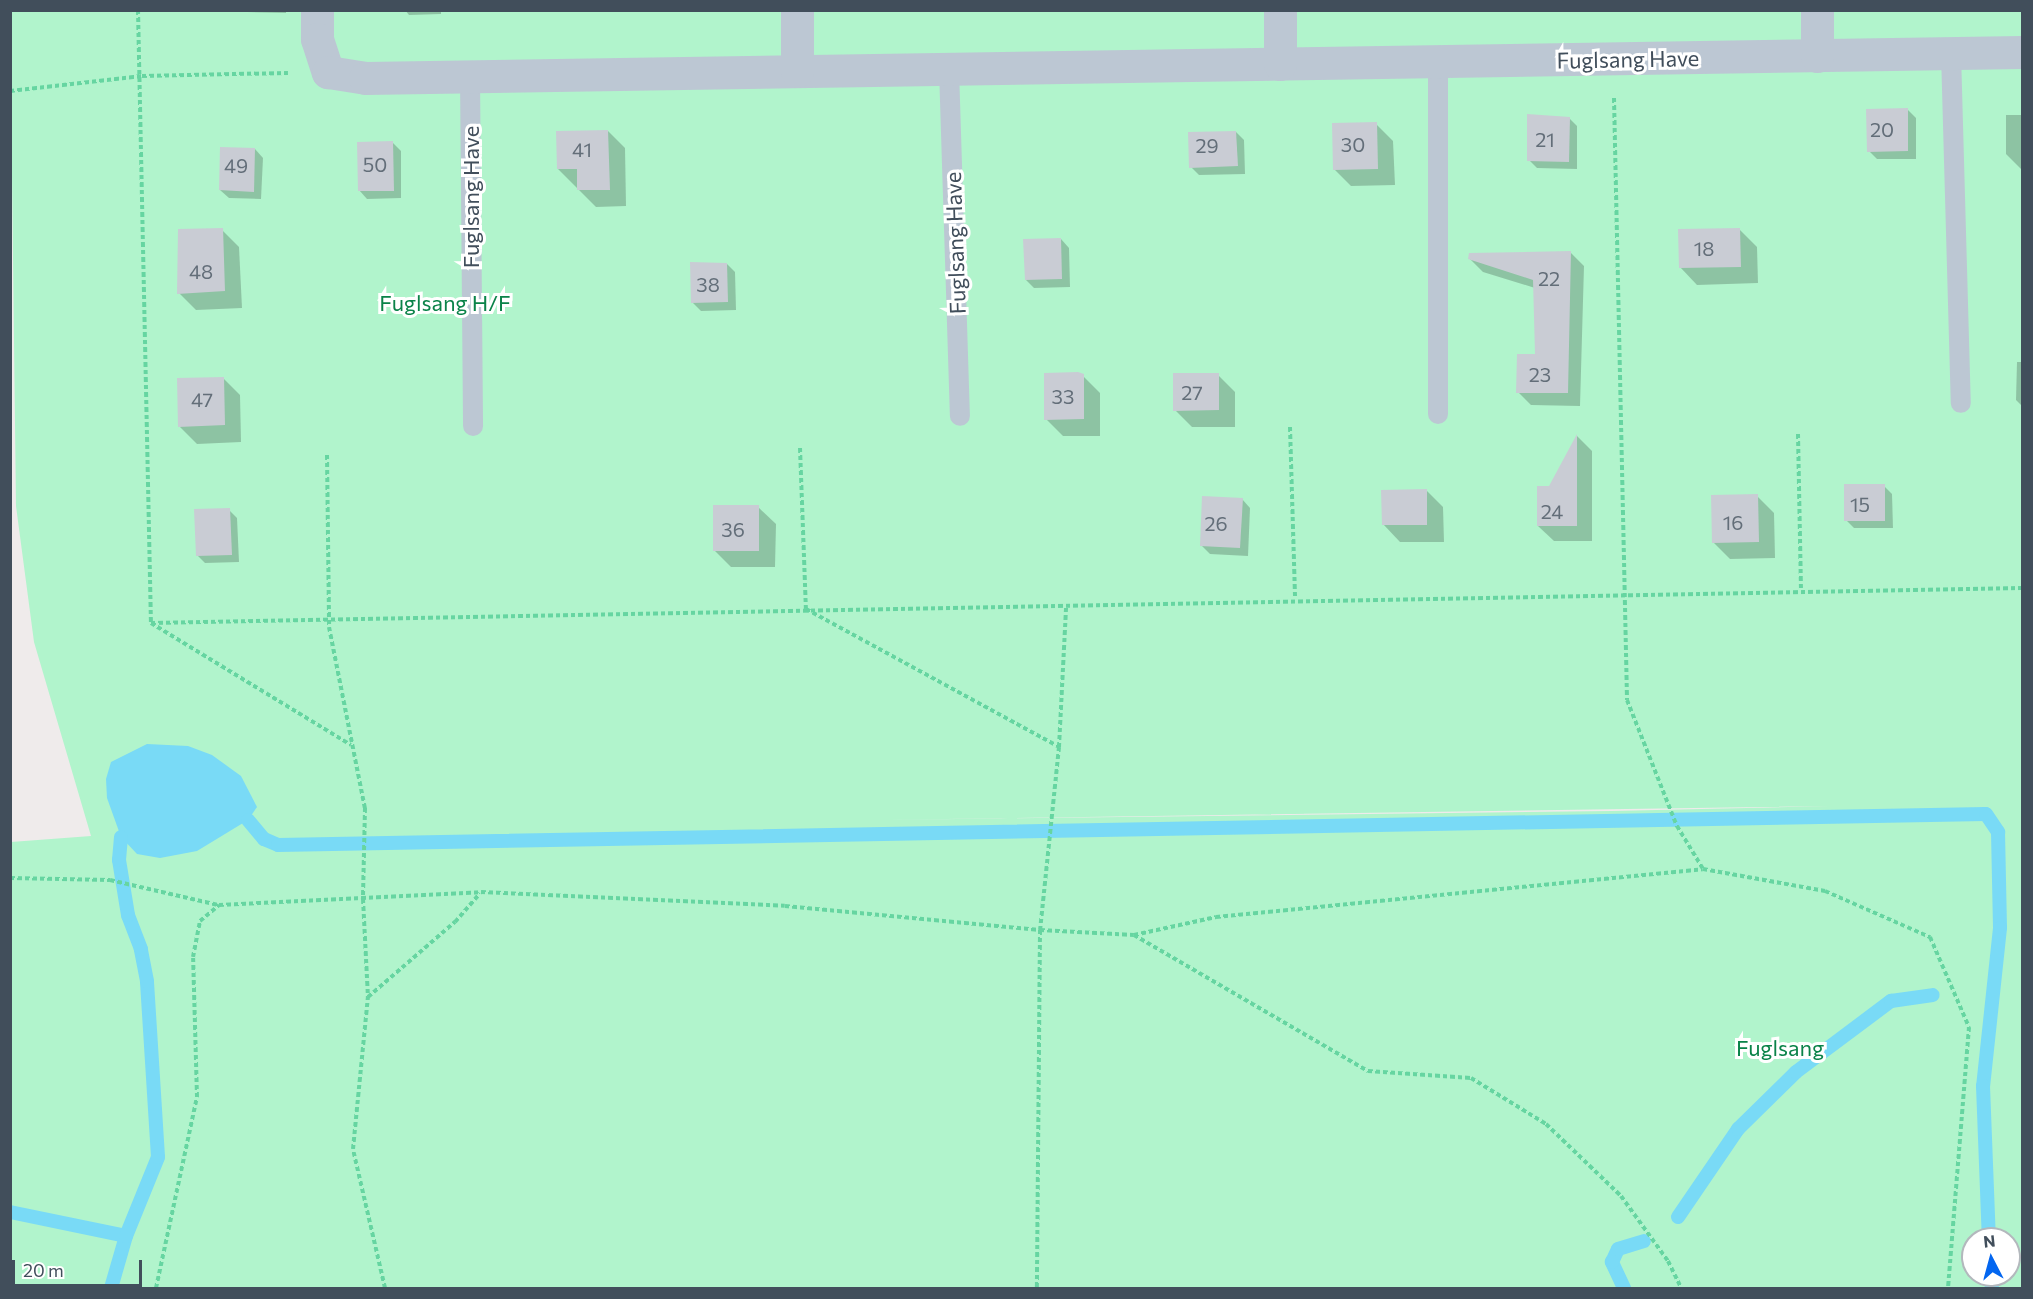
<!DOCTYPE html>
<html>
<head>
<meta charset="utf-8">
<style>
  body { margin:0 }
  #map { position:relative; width:2033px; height:1299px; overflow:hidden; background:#efebeb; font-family:Commissioner,sans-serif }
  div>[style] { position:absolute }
  .green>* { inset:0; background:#b1f4cc }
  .water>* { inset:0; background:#79daf6 }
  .shadow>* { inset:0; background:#0003 }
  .stream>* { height:14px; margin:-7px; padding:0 7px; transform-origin:7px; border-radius:7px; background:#79daf6 }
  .building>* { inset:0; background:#c9ccd4 }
  .path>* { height:4px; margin-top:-2px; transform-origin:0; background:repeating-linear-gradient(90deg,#66d5a1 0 4.5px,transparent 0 7.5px) }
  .service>* { height:20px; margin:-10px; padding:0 10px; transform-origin:10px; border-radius:10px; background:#bcc7d3 }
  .minor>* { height:33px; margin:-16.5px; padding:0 16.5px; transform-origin:16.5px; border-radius:16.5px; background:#bcc7d3 }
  span { translate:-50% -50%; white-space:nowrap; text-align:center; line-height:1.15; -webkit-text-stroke:6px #fff; paint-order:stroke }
  .number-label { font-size:20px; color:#636e79 }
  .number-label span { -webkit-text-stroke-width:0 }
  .street-label { font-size:22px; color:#414e5b }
  .park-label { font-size:22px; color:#0b8349 }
  .frame { position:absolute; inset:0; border:12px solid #414e5b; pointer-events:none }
  .north { position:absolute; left:1961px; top:1227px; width:60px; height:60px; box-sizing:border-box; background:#fff; border:2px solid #b3b8bd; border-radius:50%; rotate:354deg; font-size:16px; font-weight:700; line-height:24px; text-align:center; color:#414e5b }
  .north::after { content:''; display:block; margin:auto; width:21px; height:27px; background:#0366f0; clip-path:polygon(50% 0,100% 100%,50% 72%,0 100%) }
  .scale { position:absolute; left:12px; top:1260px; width:130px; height:27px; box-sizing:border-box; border:3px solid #414e5b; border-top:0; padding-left:8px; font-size:18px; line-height:21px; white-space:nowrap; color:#414e5b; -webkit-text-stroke:4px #fff; paint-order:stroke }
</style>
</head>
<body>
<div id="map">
  <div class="green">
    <i style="clip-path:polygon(evenodd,10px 11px,2022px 11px,2022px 1288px,11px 1288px,11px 842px,91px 836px,34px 642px,16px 506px,10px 11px,1831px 806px,1612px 811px,876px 820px,1831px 806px,10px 11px,1973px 1239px,2009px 1239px,2009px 1275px,1973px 1275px,1973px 1239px)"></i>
  </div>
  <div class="water">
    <i style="clip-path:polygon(147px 744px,188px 746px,212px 755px,241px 776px,257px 807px,248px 820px,197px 851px,160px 858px,137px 854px,121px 837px,107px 798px,106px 779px,111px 762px)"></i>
  </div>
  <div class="shadow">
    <i style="clip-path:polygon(245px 10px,286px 10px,286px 13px,247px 12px)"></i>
    <i style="clip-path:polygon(405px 10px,441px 10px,441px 14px,409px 15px)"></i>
    <i style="clip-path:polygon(1907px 109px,1916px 118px,1916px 159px,1877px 159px,1869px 151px)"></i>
    <i style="clip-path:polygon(2006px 115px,2022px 115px,2022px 170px,2006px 154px)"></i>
    <i style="clip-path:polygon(1569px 118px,1577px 126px,1577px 169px,1537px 168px,1529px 160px)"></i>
    <i style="clip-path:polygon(1376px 124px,1393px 141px,1395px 185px,1351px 186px,1334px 169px)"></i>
    <i style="clip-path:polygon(608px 131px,625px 148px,626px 206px,596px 207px,558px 169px)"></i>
    <i style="clip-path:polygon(1236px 132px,1244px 140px,1245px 174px,1199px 175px,1191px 167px)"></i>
    <i style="clip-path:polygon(393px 143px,401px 151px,401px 198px,367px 199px,359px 190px)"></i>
    <i style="clip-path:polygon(255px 149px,263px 158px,261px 199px,229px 198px,220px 190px)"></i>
    <i style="clip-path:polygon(222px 230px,239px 247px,242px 308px,196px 310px,179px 293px)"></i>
    <i style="clip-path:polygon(1740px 230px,1757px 247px,1758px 283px,1697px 285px,1680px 267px)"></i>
    <i style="clip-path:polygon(1061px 239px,1069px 248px,1070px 287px,1034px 288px,1026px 280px)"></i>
    <i style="clip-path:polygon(1570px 252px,1584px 266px,1580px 406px,1531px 405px,1518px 392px,1536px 356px,1535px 288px,1483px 272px,1469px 258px)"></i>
    <i style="clip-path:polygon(727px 264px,735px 272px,736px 310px,701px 311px,692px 302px)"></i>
    <i style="clip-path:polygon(2017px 362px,2022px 362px,2022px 406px,2016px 400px)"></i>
    <i style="clip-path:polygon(1218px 375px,1235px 392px,1235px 427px,1192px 427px,1175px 410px)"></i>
    <i style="clip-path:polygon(1083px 376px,1100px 393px,1100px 436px,1063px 436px,1046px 419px)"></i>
    <i style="clip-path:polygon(223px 378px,240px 395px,241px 442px,197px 444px,180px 427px)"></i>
    <i style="clip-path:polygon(1577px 436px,1592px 451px,1592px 541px,1554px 541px,1538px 526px,1550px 488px)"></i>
    <i style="clip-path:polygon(1884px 486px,1892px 494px,1893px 528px,1854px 528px,1846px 520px)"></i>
    <i style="clip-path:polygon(1426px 490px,1443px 507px,1444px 542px,1400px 542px,1383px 524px)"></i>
    <i style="clip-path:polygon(1757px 496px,1774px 513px,1775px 558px,1730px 559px,1713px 542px)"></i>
    <i style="clip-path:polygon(1242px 499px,1250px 508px,1248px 556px,1210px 554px,1202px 546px)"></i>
    <i style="clip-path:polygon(758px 507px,776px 524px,775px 567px,731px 567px,714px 550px)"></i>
    <i style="clip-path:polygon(229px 510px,237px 518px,239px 562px,205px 563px,197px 555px)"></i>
  </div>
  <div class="stream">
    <i style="left:248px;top:820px;width:25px;rotate:50deg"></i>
    <i style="left:264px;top:839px;width:15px;rotate:23deg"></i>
    <i style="left:278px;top:845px;width:1708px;rotate:-1.04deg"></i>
    <i style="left:1986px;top:814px;width:22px;rotate:56deg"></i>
    <i style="left:1998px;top:832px;width:96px;rotate:88.8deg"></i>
    <i style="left:2000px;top:928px;width:159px;rotate:96.1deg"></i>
    <i style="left:1983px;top:1086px;width:153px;rotate:87.8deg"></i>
    <i style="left:10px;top:1212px;width:118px;rotate:11.7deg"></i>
    <i style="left:1678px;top:1217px;width:107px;rotate:-55.7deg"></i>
    <i style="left:1738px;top:1129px;width:81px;rotate:-44.5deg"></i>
    <i style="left:1796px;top:1072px;width:119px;rotate:-36.8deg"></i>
    <i style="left:1891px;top:1001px;width:42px;rotate:-8.1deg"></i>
    <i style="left:1991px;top:1275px;width:13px;rotate:86deg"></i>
    <i style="left:111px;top:1288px;width:54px;rotate:-73.9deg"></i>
    <i style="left:126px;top:1236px;width:85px;rotate:-67.9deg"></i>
    <i style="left:158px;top:1157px;width:176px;rotate:-93.6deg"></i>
    <i style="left:147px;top:981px;width:33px;rotate:-101deg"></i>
    <i style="left:141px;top:949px;width:36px;rotate:-111deg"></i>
    <i style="left:128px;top:915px;width:56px;rotate:-99.3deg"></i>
    <i style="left:119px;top:860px;width:23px;rotate:-85deg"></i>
    <i style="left:1624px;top:1288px;width:29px;rotate:-115deg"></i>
    <i style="left:1612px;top:1262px;width:14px;rotate:-65deg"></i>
    <i style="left:1618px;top:1249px;width:27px;rotate:-17deg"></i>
  </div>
  <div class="building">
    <i style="clip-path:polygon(1908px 108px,1908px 151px,1867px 152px,1866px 109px)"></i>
    <i style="clip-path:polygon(1527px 114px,1570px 117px,1569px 162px,1527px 161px)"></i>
    <i style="clip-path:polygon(1377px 122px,1378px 169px,1333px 170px,1332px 123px)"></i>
    <i style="clip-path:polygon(608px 130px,610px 190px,577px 190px,577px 169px,557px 169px,556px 131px)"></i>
    <i style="clip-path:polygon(1236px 131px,1238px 166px,1189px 168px,1188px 132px)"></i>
    <i style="clip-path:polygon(393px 141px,394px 191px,358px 191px,357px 142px)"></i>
    <i style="clip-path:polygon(220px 147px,255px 148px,254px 192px,219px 190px)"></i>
    <i style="clip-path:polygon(223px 228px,225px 291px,177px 294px,178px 229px)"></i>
    <i style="clip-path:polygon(1740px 228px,1741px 267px,1679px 268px,1678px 229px)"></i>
    <i style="clip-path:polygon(1061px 238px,1062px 279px,1025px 280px,1023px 239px)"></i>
    <i style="clip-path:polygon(1571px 251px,1568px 393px,1516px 393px,1517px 354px,1535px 354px,1533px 280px,1468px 259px,1469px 253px)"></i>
    <i style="clip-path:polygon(690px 262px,727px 263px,728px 302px,691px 303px)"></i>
    <i style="clip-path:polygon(1078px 372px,1084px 374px,1084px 419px,1044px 420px,1044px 373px)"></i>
    <i style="clip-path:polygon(1173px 373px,1219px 373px,1219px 410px,1173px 411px)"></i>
    <i style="clip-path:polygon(224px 377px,225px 425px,178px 427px,177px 378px)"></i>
    <i style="clip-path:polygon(1577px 434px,1577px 526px,1537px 526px,1537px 486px,1549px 486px)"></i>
    <i style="clip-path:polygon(1844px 484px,1885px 484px,1885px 521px,1844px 521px)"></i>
    <i style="clip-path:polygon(1427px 489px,1427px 525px,1382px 525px,1381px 490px)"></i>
    <i style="clip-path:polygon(1758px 494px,1759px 542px,1712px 543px,1711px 495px)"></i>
    <i style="clip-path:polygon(1202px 496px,1243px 498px,1240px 548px,1200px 546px)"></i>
    <i style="clip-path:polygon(713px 505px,759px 505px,759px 551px,713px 551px)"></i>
    <i style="clip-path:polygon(230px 508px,232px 555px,196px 556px,194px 509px)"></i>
  </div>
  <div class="path">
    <i style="left:138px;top:10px;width:613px;rotate:88.79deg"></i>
    <i style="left:151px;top:623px;width:1871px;rotate:-1.07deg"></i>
    <i style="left:10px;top:91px;width:133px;rotate:-6.5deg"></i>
    <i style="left:142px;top:76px;width:146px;rotate:-1.2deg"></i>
    <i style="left:1614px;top:98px;width:602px;rotate:88.76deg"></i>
    <i style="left:1627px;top:700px;width:136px;rotate:68.4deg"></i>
    <i style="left:1677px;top:826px;width:50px;rotate:58.8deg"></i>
    <i style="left:1290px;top:427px;width:172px;rotate:88.3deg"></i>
    <i style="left:1798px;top:434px;width:157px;rotate:88.9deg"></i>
    <i style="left:800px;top:448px;width:161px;rotate:87.9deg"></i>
    <i style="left:806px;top:609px;width:288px;rotate:28.6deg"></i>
    <i style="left:1059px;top:747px;width:184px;rotate:95.9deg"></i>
    <i style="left:1040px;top:930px;width:358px;rotate:90.5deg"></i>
    <i style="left:327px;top:455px;width:172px;rotate:89.3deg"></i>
    <i style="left:329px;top:627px;width:185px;rotate:78.8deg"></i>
    <i style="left:365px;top:808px;width:91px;rotate:91.3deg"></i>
    <i style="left:363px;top:899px;width:98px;rotate:87.1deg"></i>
    <i style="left:151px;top:623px;width:234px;rotate:31.4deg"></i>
    <i style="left:1059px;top:747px;width:140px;rotate:-87.1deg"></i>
    <i style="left:10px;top:878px;width:100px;rotate:1.1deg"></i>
    <i style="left:110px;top:880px;width:111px;rotate:13deg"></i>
    <i style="left:1134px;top:935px;width:84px;rotate:-12.4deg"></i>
    <i style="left:1216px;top:917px;width:489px;rotate:-5.6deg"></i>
    <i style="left:1703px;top:869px;width:124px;rotate:10.2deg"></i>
    <i style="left:1825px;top:891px;width:115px;rotate:23.7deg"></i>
    <i style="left:1930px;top:937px;width:98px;rotate:66.6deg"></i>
    <i style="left:1969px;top:1027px;width:262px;rotate:94.6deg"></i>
    <i style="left:156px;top:1288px;width:195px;rotate:-77.9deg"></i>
    <i style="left:197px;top:1097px;width:140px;rotate:-91.6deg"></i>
    <i style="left:193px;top:957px;width:37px;rotate:-79deg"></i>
    <i style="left:200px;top:921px;width:25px;rotate:-40deg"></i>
    <i style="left:219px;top:905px;width:262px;rotate:-2.8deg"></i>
    <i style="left:481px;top:892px;width:304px;rotate:2.6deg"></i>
    <i style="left:785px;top:906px;width:256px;rotate:5.4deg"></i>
    <i style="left:1040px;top:930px;width:94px;rotate:3deg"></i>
    <i style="left:1134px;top:935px;width:271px;rotate:30.2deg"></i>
    <i style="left:1368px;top:1071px;width:103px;rotate:3.9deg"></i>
    <i style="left:1471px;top:1078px;width:88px;rotate:31.5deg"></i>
    <i style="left:1546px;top:1124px;width:104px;rotate:43.8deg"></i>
    <i style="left:1621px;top:1196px;width:80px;rotate:54.1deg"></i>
    <i style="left:1668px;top:1261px;width:30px;rotate:64deg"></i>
    <i style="left:385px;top:1288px;width:143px;rotate:-103deg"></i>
    <i style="left:353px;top:1149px;width:153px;rotate:-84.4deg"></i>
    <i style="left:368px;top:997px;width:115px;rotate:-40.8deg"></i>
    <i style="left:455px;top:922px;width:38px;rotate:-49deg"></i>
  </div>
  <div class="service">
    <i style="left:1951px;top:53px;width:350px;rotate:88.4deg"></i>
    <i style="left:949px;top:69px;width:347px;rotate:88.2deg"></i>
    <i style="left:470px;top:77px;width:349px;rotate:89.5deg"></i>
    <i style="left:1438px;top:414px;width:353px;rotate:-90deg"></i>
  </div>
  <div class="minor">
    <i style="left:317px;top:10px;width:29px;rotate:90deg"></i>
    <i style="left:317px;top:39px;width:35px;rotate:72deg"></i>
    <i style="left:328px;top:72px;width:37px;rotate:9deg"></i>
    <i style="left:365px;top:78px;width:1657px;rotate:-0.9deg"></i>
    <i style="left:1280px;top:10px;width:54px;rotate:90deg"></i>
    <i style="left:1817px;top:10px;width:46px;rotate:90deg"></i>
    <i style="left:797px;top:71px;width:61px;rotate:-90deg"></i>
  </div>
  <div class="number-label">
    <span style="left:1882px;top:129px">20</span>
    <span style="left:1545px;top:139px">21</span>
    <span style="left:1353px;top:144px">30</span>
    <span style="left:1207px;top:145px">29</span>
    <span style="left:582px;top:149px">41</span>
    <span style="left:375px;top:164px">50</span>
    <span style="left:236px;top:165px">49</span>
    <span style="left:1704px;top:248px">18</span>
    <span style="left:201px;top:271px">48</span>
    <span style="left:1549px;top:278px">22</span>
    <span style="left:708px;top:284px">38</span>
    <span style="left:1540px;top:374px">23</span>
    <span style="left:1192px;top:392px">27</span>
    <span style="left:1063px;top:396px">33</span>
    <span style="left:202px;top:399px">47</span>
    <span style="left:1860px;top:504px">15</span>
    <span style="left:1552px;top:511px">24</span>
    <span style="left:1733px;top:522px">16</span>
    <span style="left:1216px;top:523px">26</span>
    <span style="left:733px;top:529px">36</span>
  </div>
  <div class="street-label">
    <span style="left:1628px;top:59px;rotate:-1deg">Fuglsang Have</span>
    <span style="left:471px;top:197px;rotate:-90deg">Fuglsang Have</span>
    <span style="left:955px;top:243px;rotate:-92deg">Fuglsang Have</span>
  </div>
  <div class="park-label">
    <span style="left:445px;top:303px">Fuglsang H/F</span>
    <span style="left:1780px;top:1048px">Fuglsang</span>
  </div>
  <div class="frame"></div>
  <div class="north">N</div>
  <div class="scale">20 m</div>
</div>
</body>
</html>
